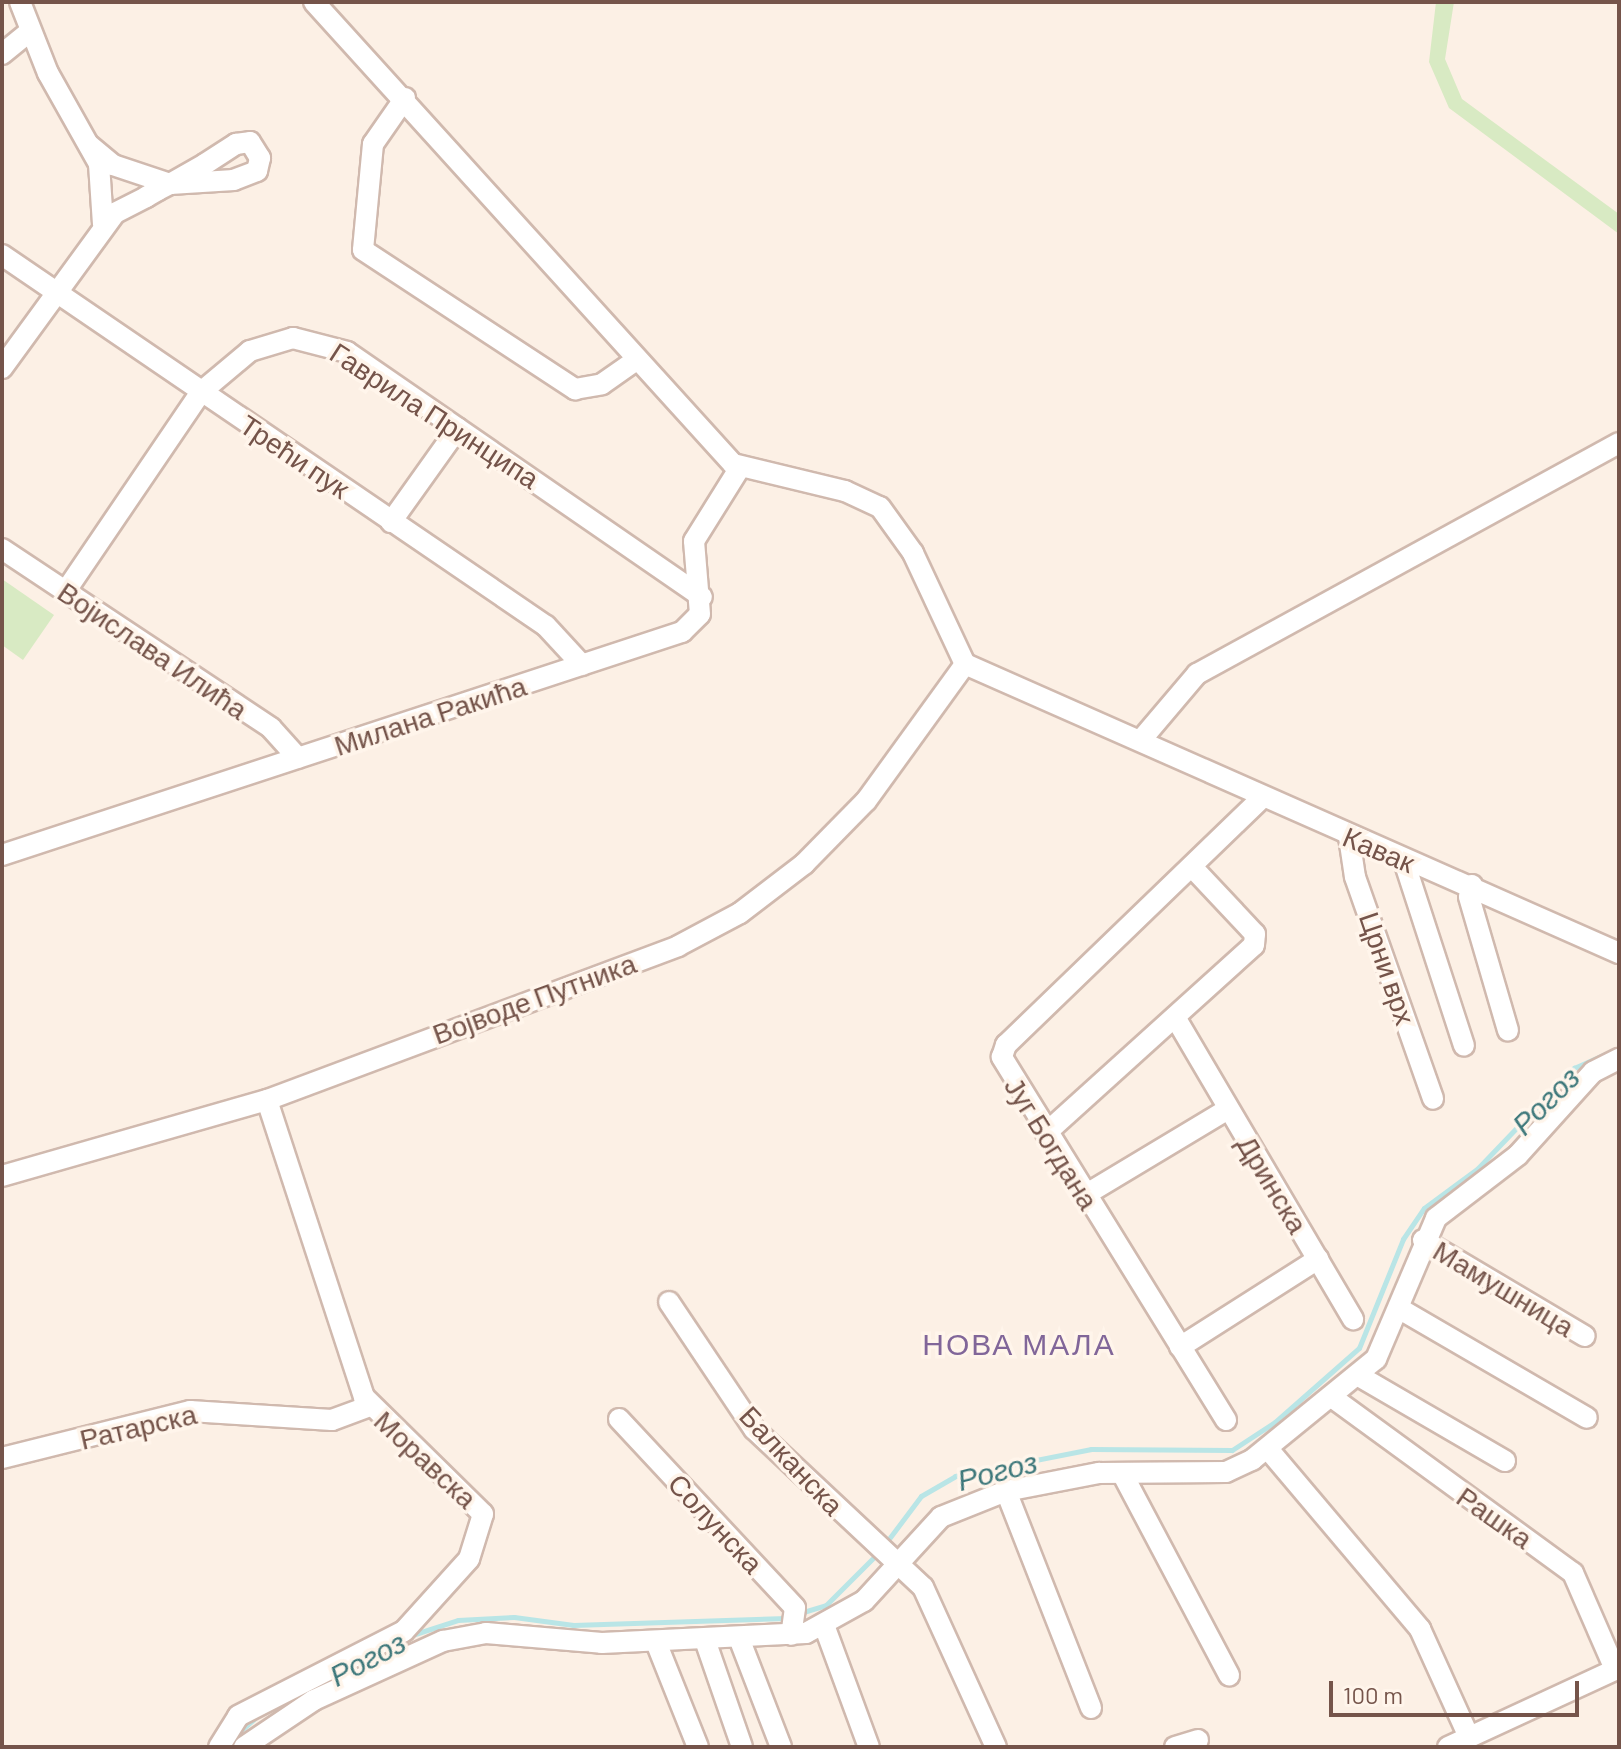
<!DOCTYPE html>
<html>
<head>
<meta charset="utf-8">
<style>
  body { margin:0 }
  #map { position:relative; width:1621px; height:1749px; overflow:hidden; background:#fcf0e5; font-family:Barlow,sans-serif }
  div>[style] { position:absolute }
  .green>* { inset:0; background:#d8eac3 }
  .stream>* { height:5px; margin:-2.5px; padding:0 2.5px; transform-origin:2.5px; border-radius:2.5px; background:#b9e5e6 }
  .roads { filter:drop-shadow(2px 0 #d0b9ae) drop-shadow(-2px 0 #d0b9ae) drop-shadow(0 2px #d0b9ae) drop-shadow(0 -2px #d0b9ae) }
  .minor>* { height:20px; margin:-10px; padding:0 10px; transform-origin:10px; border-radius:10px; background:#fff }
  span { translate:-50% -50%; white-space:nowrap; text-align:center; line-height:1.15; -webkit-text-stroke:7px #fff5eb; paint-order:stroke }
  .street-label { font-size:28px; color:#75544a }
  .water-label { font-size:30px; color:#3e787b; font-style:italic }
  .neighbourhood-label { font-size:30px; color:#816699; letter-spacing:2px }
  .frame { position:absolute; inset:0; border:4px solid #75544a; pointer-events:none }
  .scale { position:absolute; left:1329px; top:1681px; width:250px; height:36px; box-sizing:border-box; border:4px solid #75544a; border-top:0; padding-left:10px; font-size:24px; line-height:28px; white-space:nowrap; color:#75544a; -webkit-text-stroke:6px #fff5eb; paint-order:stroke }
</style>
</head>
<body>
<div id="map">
  <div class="green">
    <i style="clip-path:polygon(1436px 2px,1454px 2px,1445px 59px,1462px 99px,1619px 214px,1619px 234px,1449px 108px,1429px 62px)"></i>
    <i style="clip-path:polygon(2px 579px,54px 615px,23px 660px,2px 645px)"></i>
  </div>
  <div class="stream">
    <i style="left:885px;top:1544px;width:60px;rotate:-53.1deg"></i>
    <i style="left:921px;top:1496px;width:39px;rotate:-30deg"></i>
    <i style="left:955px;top:1476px;width:139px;rotate:-11.2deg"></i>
    <i style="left:1091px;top:1449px;width:141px;rotate:0.4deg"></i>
    <i style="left:1232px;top:1450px;width:51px;rotate:-33.1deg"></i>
    <i style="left:1275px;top:1422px;width:112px;rotate:-41.4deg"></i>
    <i style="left:1359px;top:1348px;width:118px;rotate:-68deg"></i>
    <i style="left:1403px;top:1239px;width:37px;rotate:-56deg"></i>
    <i style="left:1424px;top:1208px;width:67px;rotate:-36.5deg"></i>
    <i style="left:1478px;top:1168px;width:139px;rotate:-46.2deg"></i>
    <i style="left:1574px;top:1068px;width:49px;rotate:-24deg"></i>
    <i style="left:800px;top:1613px;width:27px;rotate:-17deg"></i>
    <i style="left:826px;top:1605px;width:75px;rotate:-45deg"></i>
    <i style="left:412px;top:1635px;width:48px;rotate:-18.1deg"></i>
    <i style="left:458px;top:1620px;width:56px;rotate:-3.1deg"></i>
    <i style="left:514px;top:1617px;width:60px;rotate:7.7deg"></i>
    <i style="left:573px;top:1625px;width:214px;rotate:-1.9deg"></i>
    <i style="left:239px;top:1732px;width:21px;rotate:-41deg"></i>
  </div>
  <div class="roads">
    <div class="minor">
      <i style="left:20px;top:2px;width:76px;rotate:68.5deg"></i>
      <i style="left:48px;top:73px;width:104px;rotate:60.7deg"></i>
      <i style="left:99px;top:164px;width:60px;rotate:86.2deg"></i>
      <i style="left:314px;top:2px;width:624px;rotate:47.79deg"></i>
      <i style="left:733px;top:464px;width:115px;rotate:13.6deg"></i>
      <i style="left:845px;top:491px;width:38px;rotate:25deg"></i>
      <i style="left:880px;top:507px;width:57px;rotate:54.3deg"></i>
      <i style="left:913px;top:553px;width:123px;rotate:64.9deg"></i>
      <i style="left:965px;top:664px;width:715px;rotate:23.84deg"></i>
      <i style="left:2px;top:54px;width:36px;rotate:-39deg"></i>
      <i style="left:405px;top:98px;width:56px;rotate:124.8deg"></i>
      <i style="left:373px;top:144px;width:106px;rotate:95.4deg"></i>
      <i style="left:363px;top:250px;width:254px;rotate:33.3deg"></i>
      <i style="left:575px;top:389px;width:27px;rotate:-10deg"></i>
      <i style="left:602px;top:384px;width:39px;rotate:-35deg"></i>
      <i style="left:2px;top:255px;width:658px;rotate:34.29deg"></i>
      <i style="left:546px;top:626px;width:53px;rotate:47.3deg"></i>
      <i style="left:2px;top:368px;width:192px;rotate:-53.9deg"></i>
      <i style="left:115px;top:213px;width:35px;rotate:-27deg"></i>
      <i style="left:146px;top:197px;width:14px;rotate:-30deg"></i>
      <i style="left:158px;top:190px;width:13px;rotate:-27deg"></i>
      <i style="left:170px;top:184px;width:40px;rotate:-29.7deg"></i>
      <i style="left:205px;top:164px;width:37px;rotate:-33deg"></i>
      <i style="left:236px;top:144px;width:14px;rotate:-8deg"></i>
      <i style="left:250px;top:142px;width:19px;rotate:58deg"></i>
      <i style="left:260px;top:158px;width:13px;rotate:103deg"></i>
      <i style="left:257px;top:171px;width:25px;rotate:159deg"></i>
      <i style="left:234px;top:180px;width:64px;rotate:176.4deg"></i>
      <i style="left:170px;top:184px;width:60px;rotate:-161.6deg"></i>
      <i style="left:113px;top:165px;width:31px;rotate:-140deg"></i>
      <i style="left:391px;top:522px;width:115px;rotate:-54.5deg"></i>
      <i style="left:2px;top:549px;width:323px;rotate:33.6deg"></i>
      <i style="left:271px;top:728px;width:40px;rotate:48deg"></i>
      <i style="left:65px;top:592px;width:242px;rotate:-55.8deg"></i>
      <i style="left:201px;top:392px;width:64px;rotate:-39.9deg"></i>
      <i style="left:250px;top:351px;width:45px;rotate:-16.8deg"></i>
      <i style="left:293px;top:338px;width:56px;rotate:14.5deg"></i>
      <i style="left:347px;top:352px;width:431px;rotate:34.6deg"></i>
      <i style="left:1141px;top:740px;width:87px;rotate:-49.7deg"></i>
      <i style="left:1197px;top:674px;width:481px;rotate:-28.7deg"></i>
      <i style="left:1349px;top:837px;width:40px;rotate:81.5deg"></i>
      <i style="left:1355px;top:877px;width:235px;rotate:70.6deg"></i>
      <i style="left:2px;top:855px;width:716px;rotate:-18.16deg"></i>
      <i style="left:682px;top:632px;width:25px;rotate:-45deg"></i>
      <i style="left:700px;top:614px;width:73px;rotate:-94.7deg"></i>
      <i style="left:694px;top:541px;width:85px;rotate:-58deg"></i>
      <i style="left:1404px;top:861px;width:194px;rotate:72deg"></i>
      <i style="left:1472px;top:885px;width:12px;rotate:104deg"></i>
      <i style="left:1469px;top:897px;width:139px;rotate:73.7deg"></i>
      <i style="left:1175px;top:1017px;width:351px;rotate:59.5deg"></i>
      <i style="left:1046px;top:1133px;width:280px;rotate:-42.1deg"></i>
      <i style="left:1254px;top:945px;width:11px;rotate:-85deg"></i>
      <i style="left:1255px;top:934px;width:89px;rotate:-133.2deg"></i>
      <i style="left:2px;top:1176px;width:276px;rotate:-16deg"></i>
      <i style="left:267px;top:1100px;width:439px;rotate:-20.5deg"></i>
      <i style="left:678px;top:946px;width:70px;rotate:-28deg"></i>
      <i style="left:740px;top:913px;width:81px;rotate:-37.4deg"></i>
      <i style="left:804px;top:864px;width:88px;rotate:-45.5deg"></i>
      <i style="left:866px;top:801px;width:169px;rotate:-54.1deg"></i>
      <i style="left:1085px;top:1195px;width:167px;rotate:-31deg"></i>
      <i style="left:1423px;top:1240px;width:188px;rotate:30.7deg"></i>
      <i style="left:669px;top:1302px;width:153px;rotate:56.2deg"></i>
      <i style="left:754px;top:1429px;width:231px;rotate:43.1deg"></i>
      <i style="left:923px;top:1587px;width:176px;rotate:65.5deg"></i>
      <i style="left:1400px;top:1309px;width:216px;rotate:30.2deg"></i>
      <i style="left:1180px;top:1347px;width:164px;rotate:-32.5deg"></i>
      <i style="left:1359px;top:1376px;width:169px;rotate:30.2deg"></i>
      <i style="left:1333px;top:1398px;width:297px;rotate:36.1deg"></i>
      <i style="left:1573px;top:1573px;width:105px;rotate:66.4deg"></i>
      <i style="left:619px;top:1419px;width:258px;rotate:47deg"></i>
      <i style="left:795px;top:1608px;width:27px;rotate:98deg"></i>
      <i style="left:1226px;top:1420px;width:427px;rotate:-121.7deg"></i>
      <i style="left:1002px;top:1057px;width:13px;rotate:-72deg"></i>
      <i style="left:1006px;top:1045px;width:357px;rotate:-44deg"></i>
      <i style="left:1268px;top:1449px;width:236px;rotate:49.8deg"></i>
      <i style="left:1420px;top:1629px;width:119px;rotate:65.6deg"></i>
      <i style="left:2px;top:1458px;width:194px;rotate:-14deg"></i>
      <i style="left:190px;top:1411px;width:142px;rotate:3.6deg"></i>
      <i style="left:332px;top:1420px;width:40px;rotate:-20.2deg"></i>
      <i style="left:1122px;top:1473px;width:229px;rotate:62.1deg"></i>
      <i style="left:1006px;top:1491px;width:233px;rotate:68.6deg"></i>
      <i style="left:824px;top:1625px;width:130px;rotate:69.8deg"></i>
      <i style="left:739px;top:1638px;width:117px;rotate:68.9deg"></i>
      <i style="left:705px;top:1640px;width:113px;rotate:70.9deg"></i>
      <i style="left:656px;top:1642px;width:113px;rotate:68.2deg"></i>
      <i style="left:219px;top:1747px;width:36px;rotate:-58deg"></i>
      <i style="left:238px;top:1716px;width:186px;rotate:-27.1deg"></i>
      <i style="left:404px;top:1631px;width:97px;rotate:-47.9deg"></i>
      <i style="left:469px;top:1559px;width:47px;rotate:-72.7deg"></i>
      <i style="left:483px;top:1514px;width:167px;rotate:-135.5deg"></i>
      <i style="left:364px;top:1397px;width:312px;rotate:-108.1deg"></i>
      <i style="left:244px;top:1747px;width:84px;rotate:-33.9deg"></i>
      <i style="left:314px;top:1700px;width:142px;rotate:-24.6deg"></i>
      <i style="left:443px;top:1641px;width:44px;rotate:-10.5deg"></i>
      <i style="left:486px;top:1633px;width:116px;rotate:4.9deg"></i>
      <i style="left:602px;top:1643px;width:204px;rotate:-2.8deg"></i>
      <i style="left:806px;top:1633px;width:66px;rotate:-28.9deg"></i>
      <i style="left:864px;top:1601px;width:114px;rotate:-47.5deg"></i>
      <i style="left:941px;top:1517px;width:70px;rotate:-21.8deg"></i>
      <i style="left:1006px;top:1491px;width:95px;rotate:-11deg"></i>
      <i style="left:1099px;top:1473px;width:127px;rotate:-0.5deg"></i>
      <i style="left:1226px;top:1472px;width:29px;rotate:-25deg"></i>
      <i style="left:1252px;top:1460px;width:160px;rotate:-39.2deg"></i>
      <i style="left:1376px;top:1359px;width:153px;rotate:-66.9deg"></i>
      <i style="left:1436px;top:1218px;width:103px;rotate:-37.5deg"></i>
      <i style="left:1518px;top:1155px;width:112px;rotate:-47.9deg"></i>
      <i style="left:1593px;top:1072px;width:29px;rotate:-27deg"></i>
      <i style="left:1175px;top:1747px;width:24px;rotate:-17deg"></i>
      <i style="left:1448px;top:1747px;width:188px;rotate:-24.8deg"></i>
    </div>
  </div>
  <div class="street-label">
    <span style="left:435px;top:415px;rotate:33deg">Гаврила Принципа</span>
    <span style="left:295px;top:456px;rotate:34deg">Трећи пук</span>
    <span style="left:153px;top:650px;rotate:34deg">Војислава Илића</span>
    <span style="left:430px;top:715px;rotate:-18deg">Милана Ракића</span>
    <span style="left:1379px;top:849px;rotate:23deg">Кавак</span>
    <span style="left:1388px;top:968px;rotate:71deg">Црни врх</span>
    <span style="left:534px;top:998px;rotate:-20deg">Војводе Путника</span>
    <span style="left:1052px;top:1143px;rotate:58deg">Југ Богдана</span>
    <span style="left:1273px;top:1184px;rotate:59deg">Дринска</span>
    <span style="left:1504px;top:1288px;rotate:31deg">Мамушница</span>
    <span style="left:138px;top:1426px;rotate:-13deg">Ратарска</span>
    <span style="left:426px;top:1459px;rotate:43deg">Моравска</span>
    <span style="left:792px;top:1460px;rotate:47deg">Балканска</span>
    <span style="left:1495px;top:1517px;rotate:35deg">Рашка</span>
    <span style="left:716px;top:1523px;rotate:47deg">Солунска</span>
  </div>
  <div class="water-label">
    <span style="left:1545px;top:1100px;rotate:-45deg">Рогоз</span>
    <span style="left:997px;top:1470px;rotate:-14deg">Рогоз</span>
    <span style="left:367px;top:1658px;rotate:-28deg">Рогоз</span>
  </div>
  <div class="neighbourhood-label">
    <span style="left:1019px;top:1343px">НОВА МАЛА</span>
  </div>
  <div class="frame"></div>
  <div class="scale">100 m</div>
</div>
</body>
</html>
